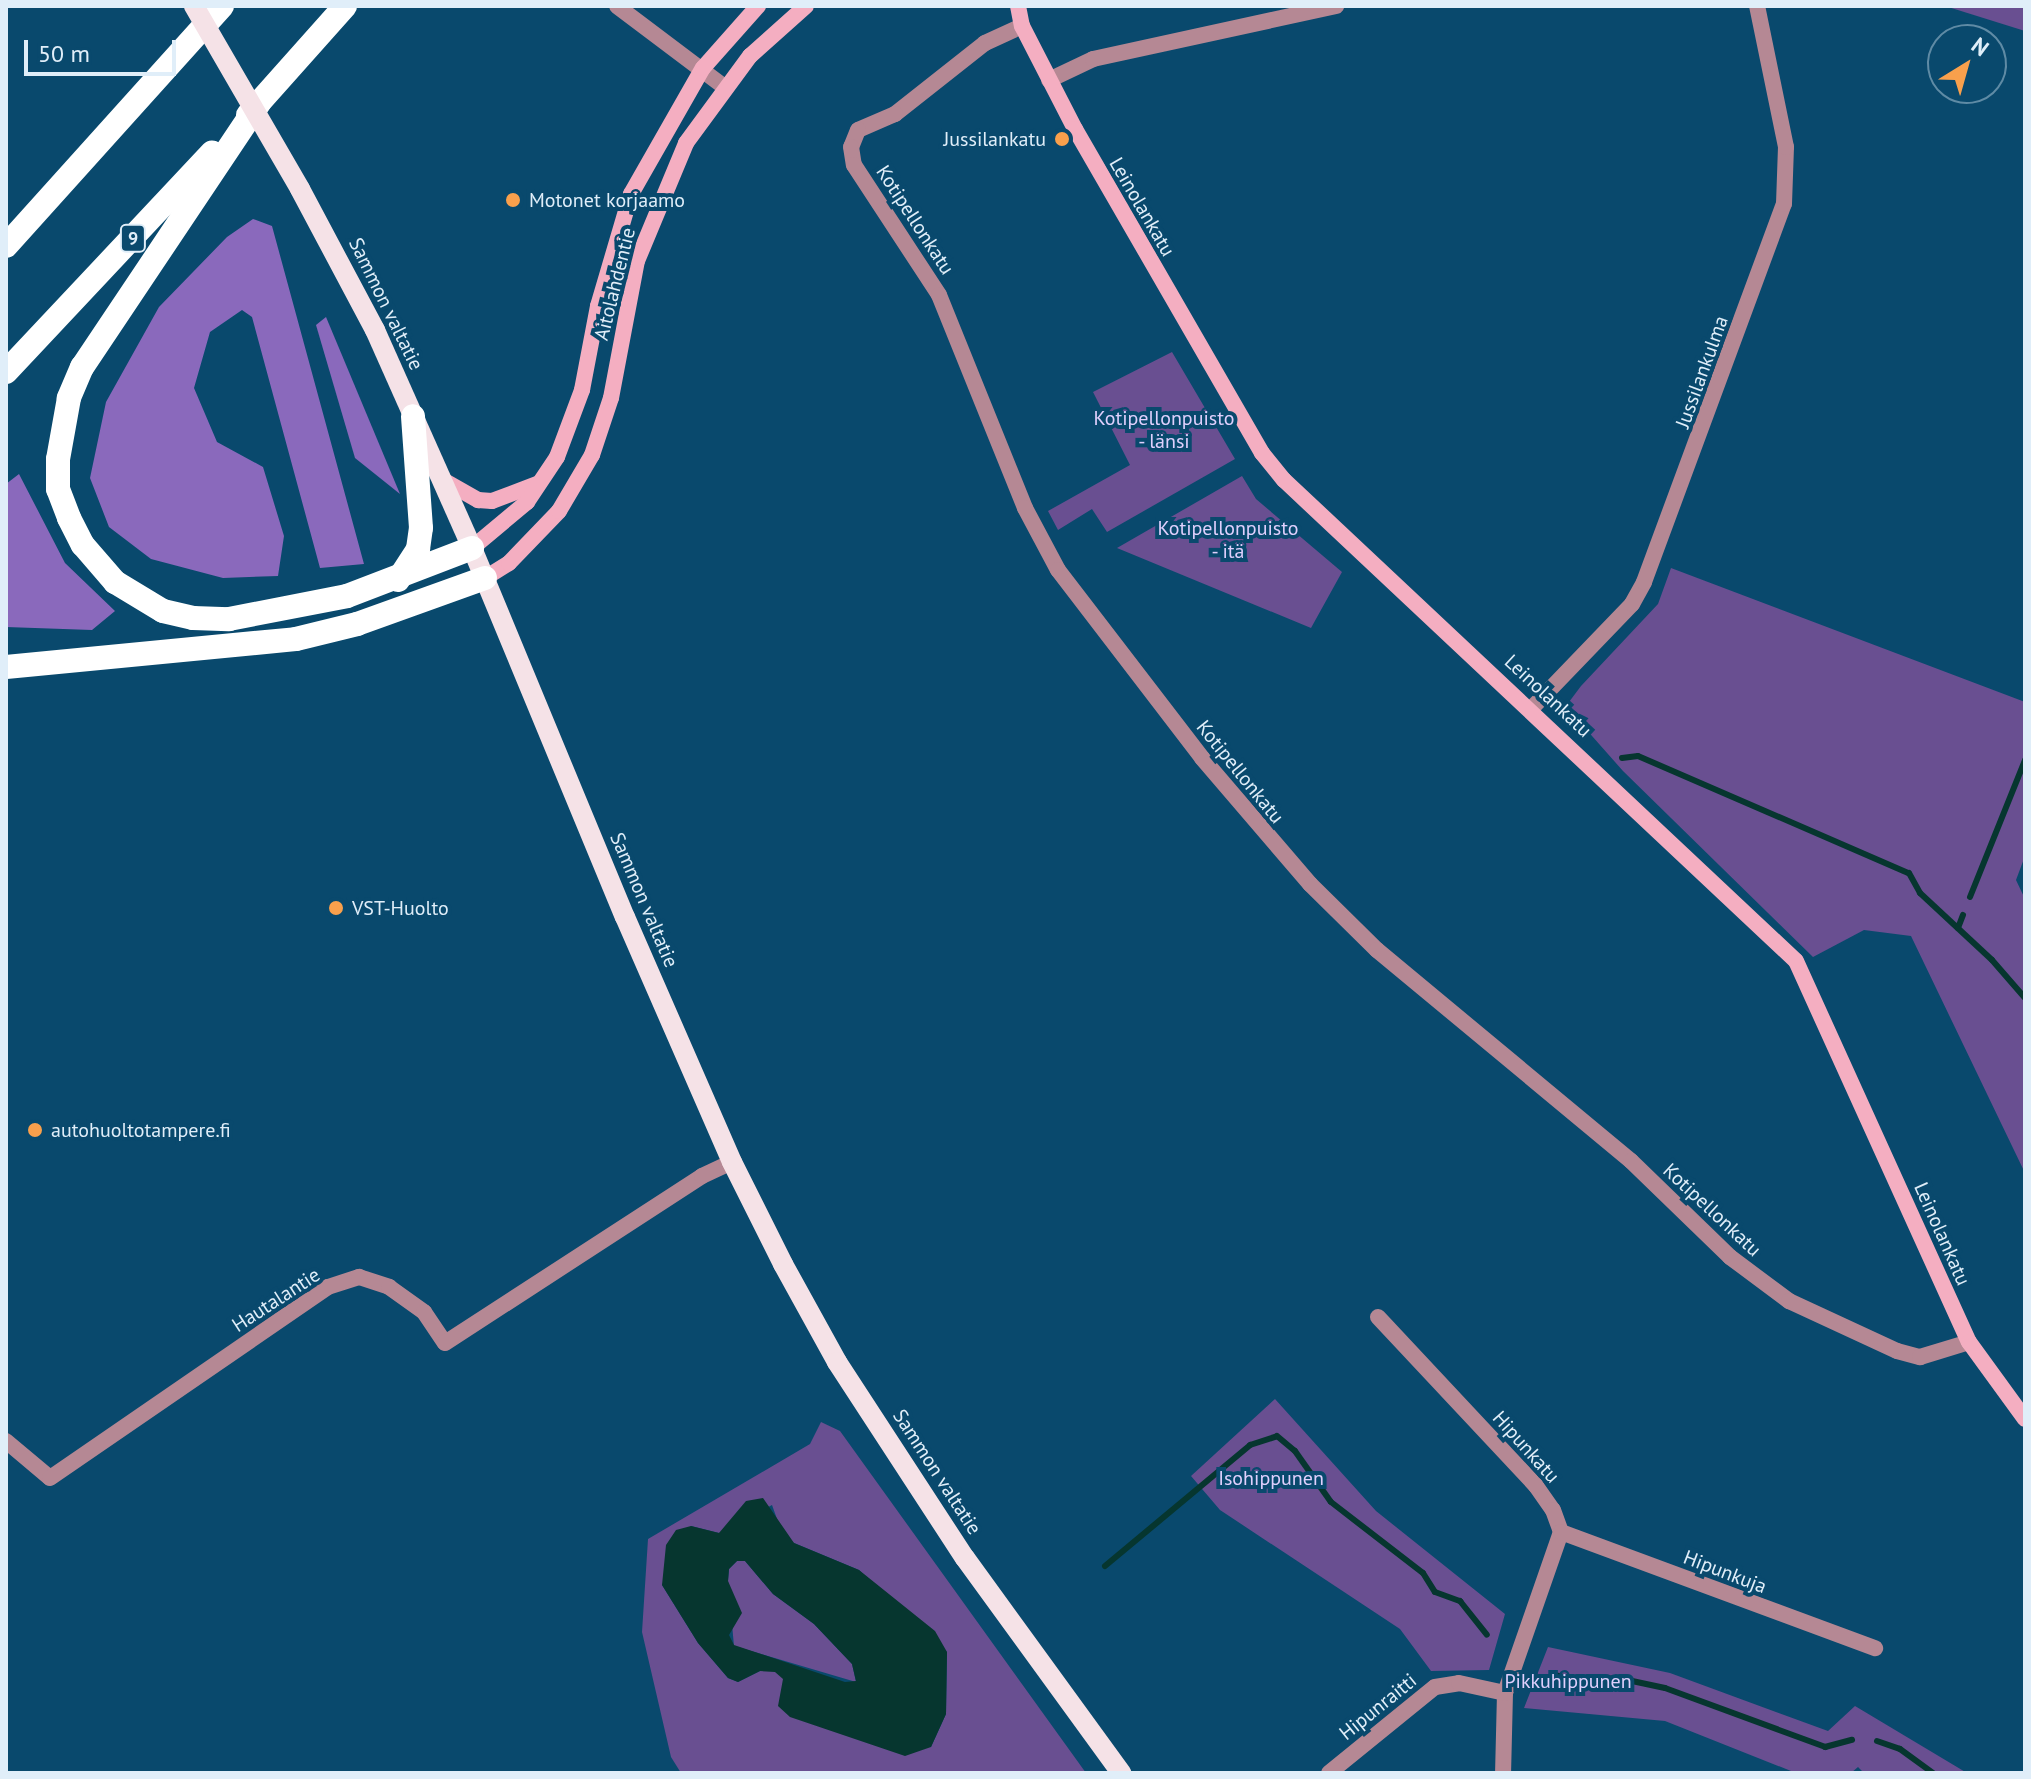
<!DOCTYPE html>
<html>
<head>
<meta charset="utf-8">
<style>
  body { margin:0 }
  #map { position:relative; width:2031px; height:1779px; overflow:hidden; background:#09496d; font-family:"PT Sans",sans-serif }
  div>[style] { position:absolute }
  .green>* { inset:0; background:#694f91 }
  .forest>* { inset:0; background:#8a69bc }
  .water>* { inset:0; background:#06362f }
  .stream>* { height:6px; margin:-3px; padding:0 3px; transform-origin:3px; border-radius:3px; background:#06362f }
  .street>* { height:16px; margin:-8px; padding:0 8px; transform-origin:8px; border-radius:8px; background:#b58894 }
  .secondary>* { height:16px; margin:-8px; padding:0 8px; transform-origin:8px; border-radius:8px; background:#f4aec1 }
  .primary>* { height:20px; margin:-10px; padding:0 10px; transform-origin:10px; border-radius:10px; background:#f5e2e7 }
  .highway>* { height:24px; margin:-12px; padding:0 12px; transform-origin:12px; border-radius:12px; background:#fff }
  .primary-bridge>* { height:20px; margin:-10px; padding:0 10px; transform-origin:10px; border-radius:10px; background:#f5e2e7 }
  .dots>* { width:22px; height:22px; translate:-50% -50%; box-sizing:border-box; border:4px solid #09496d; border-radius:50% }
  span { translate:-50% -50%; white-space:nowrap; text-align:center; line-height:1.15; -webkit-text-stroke:8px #09496d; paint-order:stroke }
  .shield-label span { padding:2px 6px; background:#09496d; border:2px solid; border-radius:6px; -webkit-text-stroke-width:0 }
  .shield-label { font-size:18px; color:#e0eef9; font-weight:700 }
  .poi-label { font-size:20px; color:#e0eef9 }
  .right { translate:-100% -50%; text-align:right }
  .left { translate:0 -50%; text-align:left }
  .street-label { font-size:20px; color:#e0eef9 }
  .park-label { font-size:20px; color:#e0d0fd }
  .frame { position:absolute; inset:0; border:8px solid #e0eef9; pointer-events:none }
  .north { position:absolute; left:1927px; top:24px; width:80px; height:80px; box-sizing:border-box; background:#09496d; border:2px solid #5f8ba5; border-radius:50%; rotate:37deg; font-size:22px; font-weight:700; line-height:32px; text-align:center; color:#e0eef9 }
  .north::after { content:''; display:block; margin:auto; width:28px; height:36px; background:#f9a04c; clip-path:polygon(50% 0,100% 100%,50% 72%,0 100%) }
  .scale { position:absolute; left:24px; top:40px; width:152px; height:36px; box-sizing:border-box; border:4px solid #e0eef9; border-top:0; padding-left:10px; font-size:24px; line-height:28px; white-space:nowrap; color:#e0eef9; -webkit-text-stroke:6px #09496d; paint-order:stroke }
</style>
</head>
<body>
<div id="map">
  <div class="green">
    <i style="clip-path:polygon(1945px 6px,2025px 6px,2025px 31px)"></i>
    <i style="clip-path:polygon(1172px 352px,1235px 459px,1107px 532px,1092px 509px,1058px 530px,1048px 511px,1130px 465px,1093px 392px)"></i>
    <i style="clip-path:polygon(1242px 476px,1256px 499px,1342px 572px,1311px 628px,1117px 548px)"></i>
    <i style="clip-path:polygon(1671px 568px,2025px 702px,2025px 856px,2016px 880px,2025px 899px,2025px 1173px,1911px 936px,1864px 930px,1813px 957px,1623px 771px,1569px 710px,1569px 702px,1581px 686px,1658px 604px)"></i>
    <i style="clip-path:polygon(1275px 1399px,1376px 1511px,1505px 1614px,1489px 1670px,1431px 1671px,1400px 1629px,1220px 1510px,1191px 1476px)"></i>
    <i style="clip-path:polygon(evenodd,821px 1422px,840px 1431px,1086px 1773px,681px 1773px,671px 1757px,642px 1632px,648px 1539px,810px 1444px,821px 1422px,772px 1505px,781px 1530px,794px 1543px,859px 1570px,947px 1652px,946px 1714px,931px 1747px,774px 1671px,760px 1671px,738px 1682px,728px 1678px,698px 1643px,662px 1585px,691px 1526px,719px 1533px,772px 1505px)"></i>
    <i style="clip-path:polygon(737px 1561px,745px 1561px,773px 1594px,814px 1624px,852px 1664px,856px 1682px,734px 1646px,728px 1581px,729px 1569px)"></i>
    <i style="clip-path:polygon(1548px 1647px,1670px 1673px,1828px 1731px,1855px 1706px,1967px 1773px,1864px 1773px,1858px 1767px,1851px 1773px,1796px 1773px,1665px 1721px,1524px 1708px)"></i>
  </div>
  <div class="forest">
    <i style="clip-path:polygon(253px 219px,272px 226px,364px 564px,320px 568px,252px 317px,242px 310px,210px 332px,194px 388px,217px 442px,263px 467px,284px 536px,278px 576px,223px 578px,151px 559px,109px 527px,90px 478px,106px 402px,159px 307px,227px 237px)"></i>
    <i style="clip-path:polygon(326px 317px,400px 494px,355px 458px,316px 325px)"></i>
    <i style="clip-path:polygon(19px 474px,65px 563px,115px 611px,92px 630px,6px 627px,6px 484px)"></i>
  </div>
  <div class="water">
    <i style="clip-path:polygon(evenodd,763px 1498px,794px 1543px,859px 1570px,935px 1631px,947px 1652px,946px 1714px,931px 1747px,905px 1756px,790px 1717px,778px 1706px,783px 1679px,775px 1672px,760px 1671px,738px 1682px,728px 1678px,698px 1643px,662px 1585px,666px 1545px,676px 1530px,691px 1526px,719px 1533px,746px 1501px,763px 1498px,737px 1561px,745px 1561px,773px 1594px,814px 1624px,852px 1664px,856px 1681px,845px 1682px,734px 1645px,729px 1635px,742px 1613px,728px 1581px,729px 1569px,737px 1561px)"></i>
  </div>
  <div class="stream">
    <i style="left:1622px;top:758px;width:16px;rotate:-7deg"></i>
    <i style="left:1638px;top:756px;width:295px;rotate:23.4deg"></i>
    <i style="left:1909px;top:873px;width:23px;rotate:61deg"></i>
    <i style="left:1920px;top:893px;width:98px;rotate:42.9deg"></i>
    <i style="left:1992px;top:960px;width:50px;rotate:49deg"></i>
    <i style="left:1970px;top:897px;width:148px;rotate:-68.1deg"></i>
    <i style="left:1958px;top:928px;width:14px;rotate:-69deg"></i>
    <i style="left:1105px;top:1566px;width:189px;rotate:-39.8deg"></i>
    <i style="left:1250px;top:1445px;width:28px;rotate:-18deg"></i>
    <i style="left:1277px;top:1436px;width:23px;rotate:40deg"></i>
    <i style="left:1295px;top:1451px;width:62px;rotate:54.8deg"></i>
    <i style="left:1331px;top:1502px;width:116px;rotate:37.7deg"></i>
    <i style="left:1423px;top:1573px;width:22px;rotate:58deg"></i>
    <i style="left:1435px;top:1592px;width:27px;rotate:20deg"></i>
    <i style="left:1460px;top:1601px;width:43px;rotate:51.5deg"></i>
    <i style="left:1554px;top:1675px;width:30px;rotate:12deg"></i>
    <i style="left:1583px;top:1681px;width:35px;rotate:-5deg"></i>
    <i style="left:1618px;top:1678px;width:48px;rotate:12deg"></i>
    <i style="left:1665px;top:1688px;width:171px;rotate:20.2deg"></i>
    <i style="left:1825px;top:1747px;width:28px;rotate:-15deg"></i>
    <i style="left:1877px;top:1741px;width:24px;rotate:19deg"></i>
    <i style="left:1900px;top:1749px;width:41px;rotate:36deg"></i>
  </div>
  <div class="street">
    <i style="left:617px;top:6px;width:136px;rotate:37deg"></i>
    <i style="left:1022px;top:26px;width:41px;rotate:155.3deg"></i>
    <i style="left:985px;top:43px;width:115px;rotate:141.7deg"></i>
    <i style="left:895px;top:114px;width:40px;rotate:156.6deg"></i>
    <i style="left:858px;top:130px;width:18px;rotate:112deg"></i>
    <i style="left:851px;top:147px;width:18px;rotate:81deg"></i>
    <i style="left:854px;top:165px;width:155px;rotate:56.8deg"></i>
    <i style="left:939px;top:295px;width:230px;rotate:68deg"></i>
    <i style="left:1025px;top:508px;width:70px;rotate:62deg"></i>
    <i style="left:1058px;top:570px;width:237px;rotate:52.5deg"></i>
    <i style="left:1202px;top:758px;width:166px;rotate:49.4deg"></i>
    <i style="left:1310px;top:884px;width:94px;rotate:44.6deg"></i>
    <i style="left:1377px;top:950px;width:330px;rotate:39.7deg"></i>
    <i style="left:1631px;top:1161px;width:138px;rotate:44.1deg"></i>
    <i style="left:1730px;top:1257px;width:74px;rotate:36.7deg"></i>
    <i style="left:1789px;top:1301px;width:119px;rotate:24.8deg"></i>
    <i style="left:1897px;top:1351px;width:24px;rotate:15deg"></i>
    <i style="left:1920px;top:1357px;width:51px;rotate:-17deg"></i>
    <i style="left:1049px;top:80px;width:49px;rotate:-25.5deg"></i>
    <i style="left:1093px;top:59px;width:249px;rotate:-12.3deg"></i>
    <i style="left:1532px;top:708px;width:144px;rotate:-46.1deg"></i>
    <i style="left:1632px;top:604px;width:25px;rotate:-61deg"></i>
    <i style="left:1644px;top:582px;width:403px;rotate:-69.7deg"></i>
    <i style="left:1784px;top:204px;width:57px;rotate:-88deg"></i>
    <i style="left:1786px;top:147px;width:144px;rotate:-101.6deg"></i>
    <i style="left:1378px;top:1317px;width:231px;rotate:46.9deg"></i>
    <i style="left:1536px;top:1486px;width:29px;rotate:55deg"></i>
    <i style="left:1553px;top:1510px;width:23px;rotate:70deg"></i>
    <i style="left:1561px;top:1532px;width:170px;rotate:109.2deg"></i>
    <i style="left:1505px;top:1693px;width:80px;rotate:91.4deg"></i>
    <i style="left:6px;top:1441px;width:57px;rotate:40.1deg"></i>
    <i style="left:50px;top:1478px;width:337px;rotate:-34.5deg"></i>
    <i style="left:328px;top:1287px;width:33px;rotate:-18deg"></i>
    <i style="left:359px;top:1277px;width:32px;rotate:18deg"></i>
    <i style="left:389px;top:1287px;width:43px;rotate:35.5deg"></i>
    <i style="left:424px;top:1312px;width:37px;rotate:56deg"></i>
    <i style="left:445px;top:1343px;width:306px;rotate:-33deg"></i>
    <i style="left:702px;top:1176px;width:33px;rotate:-25deg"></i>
    <i style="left:1561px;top:1532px;width:335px;rotate:20.3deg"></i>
    <i style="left:1329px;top:1773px;width:136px;rotate:-39.1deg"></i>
    <i style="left:1435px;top:1687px;width:24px;rotate:-9deg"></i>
    <i style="left:1459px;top:1683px;width:47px;rotate:12.3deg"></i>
  </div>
  <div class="secondary">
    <i style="left:1018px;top:6px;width:20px;rotate:79deg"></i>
    <i style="left:1022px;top:26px;width:116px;rotate:62.8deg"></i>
    <i style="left:1075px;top:129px;width:374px;rotate:60deg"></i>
    <i style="left:1262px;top:453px;width:35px;rotate:51deg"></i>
    <i style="left:1284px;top:480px;width:702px;rotate:43.21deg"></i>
    <i style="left:1796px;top:961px;width:418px;rotate:65.6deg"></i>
    <i style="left:1969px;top:1342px;width:95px;rotate:54deg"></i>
    <i style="left:441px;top:479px;width:43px;rotate:29.6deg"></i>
    <i style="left:478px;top:500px;width:14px;rotate:4deg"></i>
    <i style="left:492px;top:501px;width:48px;rotate:-20.7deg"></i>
    <i style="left:472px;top:548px;width:72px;rotate:-39.9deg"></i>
    <i style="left:527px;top:502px;width:54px;rotate:-56.3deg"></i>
    <i style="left:557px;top:457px;width:72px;rotate:-69.5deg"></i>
    <i style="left:582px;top:390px;width:86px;rotate:-79.2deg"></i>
    <i style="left:598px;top:306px;width:117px;rotate:-73.6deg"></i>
    <i style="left:631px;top:194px;width:145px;rotate:-60.3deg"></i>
    <i style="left:703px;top:68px;width:83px;rotate:-48.4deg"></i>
    <i style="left:485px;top:578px;width:28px;rotate:-32deg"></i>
    <i style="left:509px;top:563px;width:72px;rotate:-46.1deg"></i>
    <i style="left:559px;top:511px;width:65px;rotate:-59.5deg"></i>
    <i style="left:592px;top:455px;width:60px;rotate:-71.6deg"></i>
    <i style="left:611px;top:398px;width:139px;rotate:-79.3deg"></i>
    <i style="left:637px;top:261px;width:128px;rotate:-67.4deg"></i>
    <i style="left:686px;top:143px;width:108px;rotate:-53.7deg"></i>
    <i style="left:750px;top:56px;width:75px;rotate:-41.8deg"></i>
  </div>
  <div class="primary">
    <i style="left:300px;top:189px;width:160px;rotate:62deg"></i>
    <i style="left:375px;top:330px;width:239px;rotate:66deg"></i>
    <i style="left:472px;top:548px;width:399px;rotate:67.5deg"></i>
    <i style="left:625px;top:917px;width:267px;rotate:66.4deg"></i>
    <i style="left:732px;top:1162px;width:114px;rotate:63.4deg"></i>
    <i style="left:783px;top:1264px;width:112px;rotate:61.1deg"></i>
    <i style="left:837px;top:1362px;width:234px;rotate:56.9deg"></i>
    <i style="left:965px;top:1558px;width:266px;rotate:54deg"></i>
  </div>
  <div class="highway">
    <i style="left:259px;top:103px;width:318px;rotate:123.8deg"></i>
    <i style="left:82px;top:367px;width:34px;rotate:113deg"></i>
    <i style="left:69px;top:398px;width:62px;rotate:100.2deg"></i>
    <i style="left:58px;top:459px;width:30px;rotate:90deg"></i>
    <i style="left:58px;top:489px;width:31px;rotate:69deg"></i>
    <i style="left:69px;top:518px;width:30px;rotate:63deg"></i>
    <i style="left:83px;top:545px;width:49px;rotate:49.1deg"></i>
    <i style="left:115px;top:582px;width:56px;rotate:31.1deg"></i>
    <i style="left:163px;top:611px;width:31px;rotate:13deg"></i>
    <i style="left:193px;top:618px;width:36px;rotate:2deg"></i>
    <i style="left:229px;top:619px;width:120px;rotate:-11deg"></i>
    <i style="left:347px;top:596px;width:134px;rotate:-21deg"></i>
    <i style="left:248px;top:115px;width:146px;rotate:-48.3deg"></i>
    <i style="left:6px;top:246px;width:323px;rotate:-48deg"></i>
    <i style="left:6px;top:372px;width:301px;rotate:-46.8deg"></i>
    <i style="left:398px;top:580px;width:37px;rotate:-57deg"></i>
    <i style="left:418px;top:549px;width:21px;rotate:-82deg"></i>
    <i style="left:421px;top:528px;width:112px;rotate:-94.1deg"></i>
    <i style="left:6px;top:667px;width:291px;rotate:-5.5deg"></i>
    <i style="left:296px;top:639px;width:63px;rotate:-13.8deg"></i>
    <i style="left:357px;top:624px;width:136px;rotate:-19.8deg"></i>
  </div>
  <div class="primary-bridge">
    <i style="left:194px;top:6px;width:211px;rotate:59.9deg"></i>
  </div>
  <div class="dots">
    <i style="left:1062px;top:139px;background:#f9a04c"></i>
    <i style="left:513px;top:200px;background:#f9a04c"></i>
    <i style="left:336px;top:908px;background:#f9a04c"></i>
    <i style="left:35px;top:1130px;background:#f9a04c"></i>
  </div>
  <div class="shield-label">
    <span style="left:133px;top:238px">9</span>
  </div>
  <div class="poi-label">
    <span class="right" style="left:1046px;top:139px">Jussilankatu</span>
    <span class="left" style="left:529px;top:200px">Motonet korjaamo</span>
    <span class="left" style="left:352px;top:908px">VST-Huolto</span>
    <span class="left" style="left:51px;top:1130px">autohuoltotampere.fi</span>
  </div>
  <div class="street-label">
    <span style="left:1142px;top:207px;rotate:60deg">Leinolankatu</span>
    <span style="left:915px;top:220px;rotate:57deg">Kotipellonkatu</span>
    <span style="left:615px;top:284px;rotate:-76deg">Aitolahdentie</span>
    <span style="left:386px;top:304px;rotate:64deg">Sammon valtatie</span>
    <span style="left:1702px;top:372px;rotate:-70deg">Jussilankulma</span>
    <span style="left:1548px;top:696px;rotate:43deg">Leinolankatu</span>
    <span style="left:1240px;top:772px;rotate:51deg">Kotipellonkatu</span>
    <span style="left:644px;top:900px;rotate:67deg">Sammon valtatie</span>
    <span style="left:1712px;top:1210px;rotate:43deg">Kotipellonkatu</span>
    <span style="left:1942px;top:1234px;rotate:66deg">Leinolankatu</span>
    <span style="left:276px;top:1300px;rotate:-33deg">Hautalantie</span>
    <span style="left:1526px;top:1447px;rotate:48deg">Hipunkatu</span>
    <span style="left:937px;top:1472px;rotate:57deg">Sammon valtatie</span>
    <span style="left:1725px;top:1572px;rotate:21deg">Hipunkuja</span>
    <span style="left:1378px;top:1707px;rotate:-39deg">Hipunraitti</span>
  </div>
  <div class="park-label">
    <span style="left:1164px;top:430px">Kotipellonpuisto<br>- länsi</span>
    <span style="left:1228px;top:540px">Kotipellonpuisto<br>- itä</span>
    <span style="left:1271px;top:1478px">Isohippunen</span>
    <span style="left:1568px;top:1681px">Pikkuhippunen</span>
  </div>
  <div class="frame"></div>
  <div class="north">N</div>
  <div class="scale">50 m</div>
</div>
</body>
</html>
